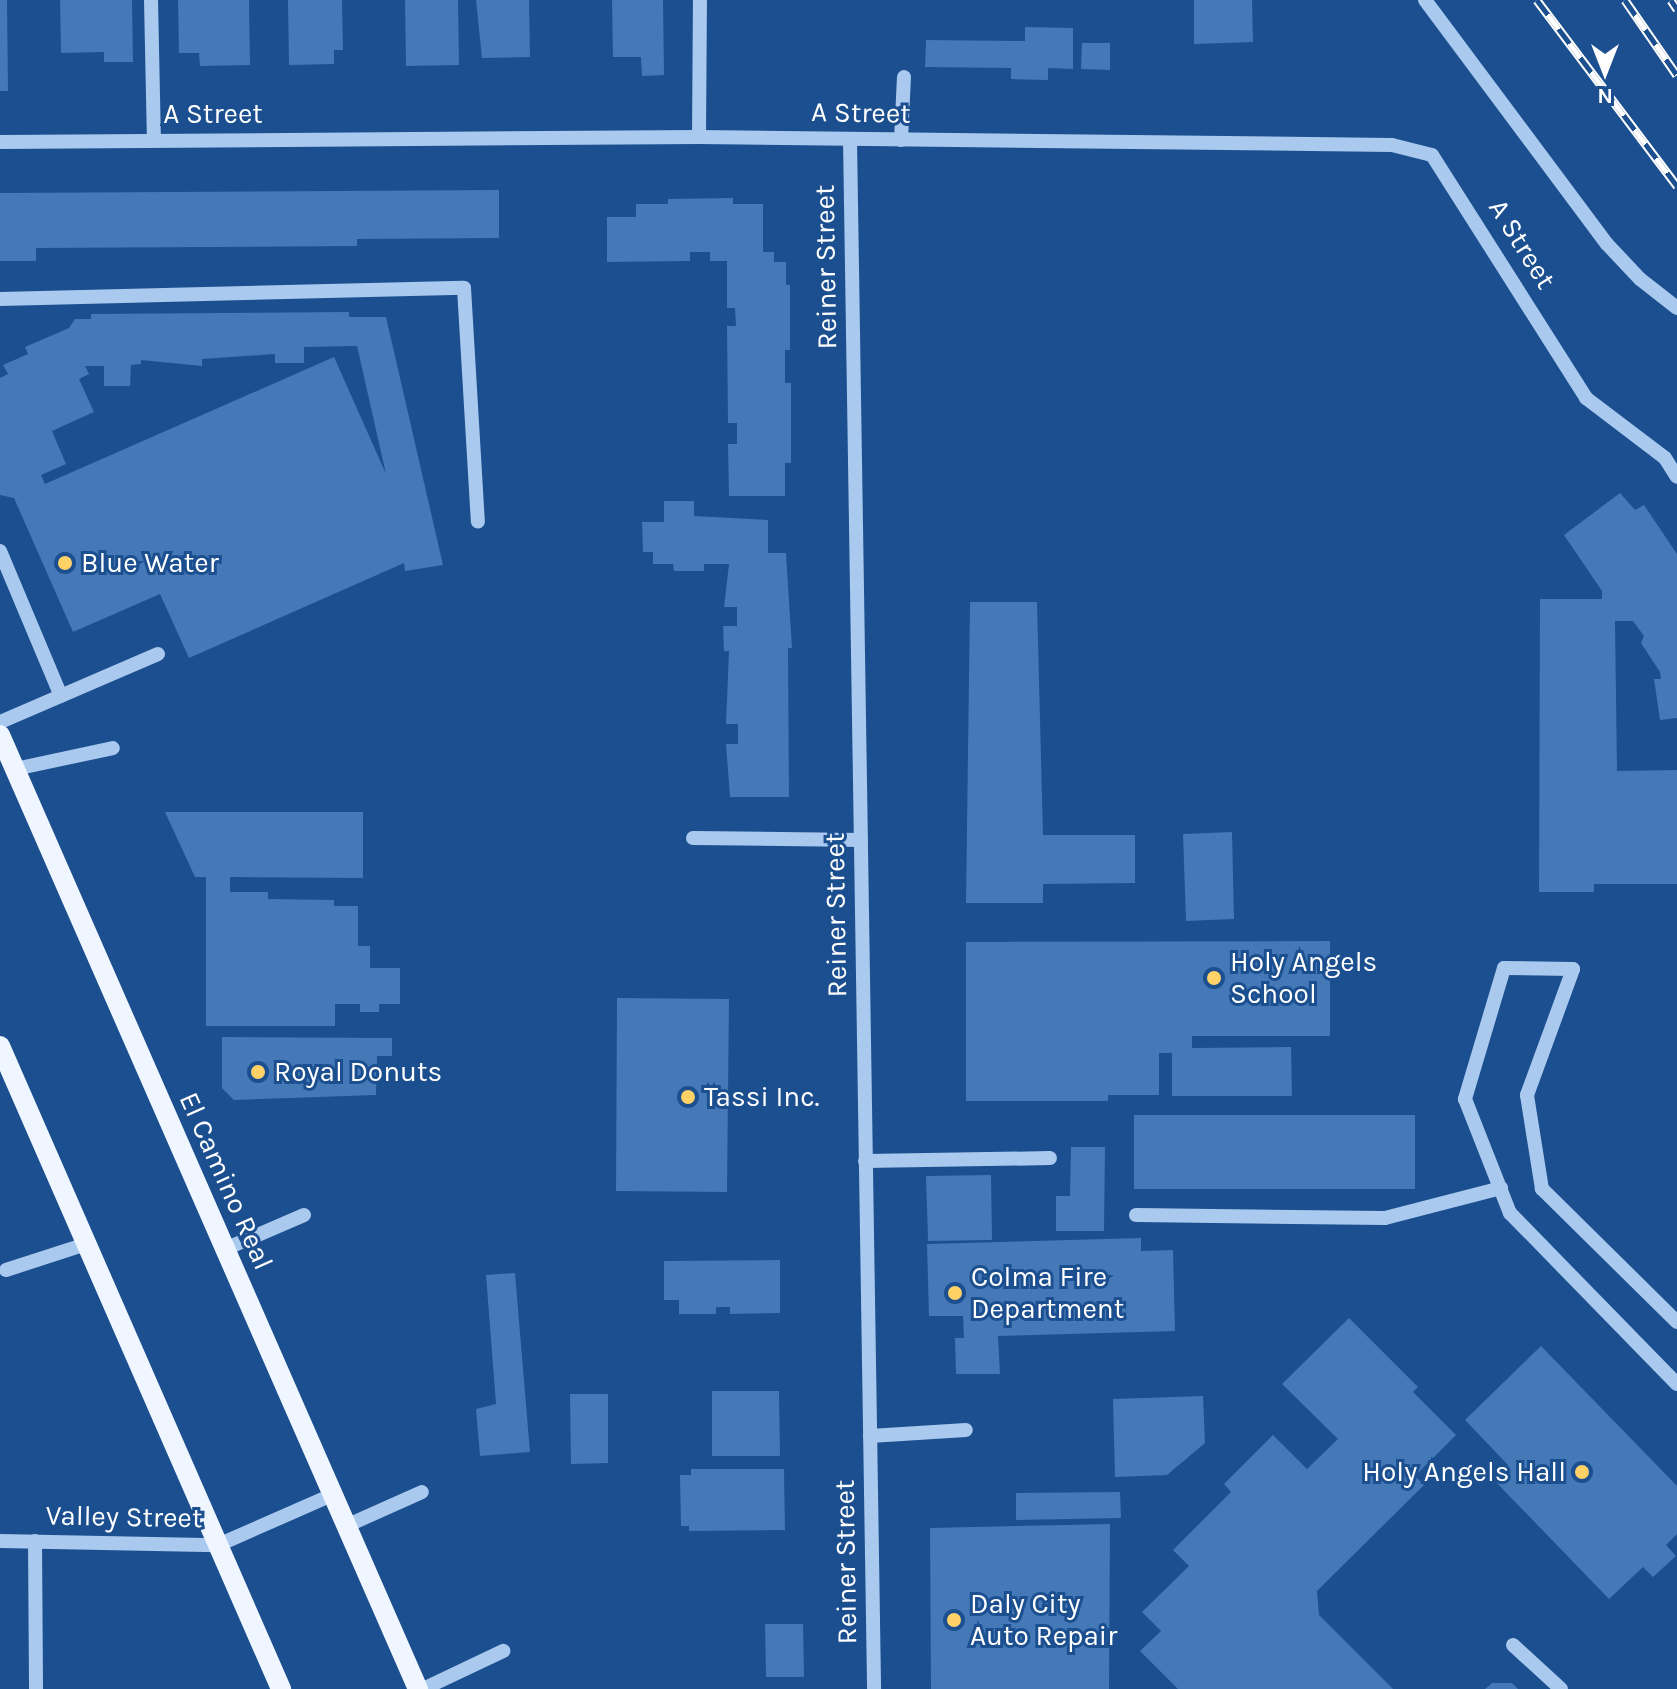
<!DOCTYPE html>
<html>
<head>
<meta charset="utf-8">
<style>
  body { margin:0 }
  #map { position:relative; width:1677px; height:1689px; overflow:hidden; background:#1b4f8f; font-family:Karla,sans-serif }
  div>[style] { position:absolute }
  .building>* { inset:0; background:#4478b7 }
  .minor>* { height:14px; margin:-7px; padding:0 7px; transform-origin:7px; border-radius:7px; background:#a9c9ee }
  .major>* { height:20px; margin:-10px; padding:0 10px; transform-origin:10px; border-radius:10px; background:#f0f6ff }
  .rail>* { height:9px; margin-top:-4.5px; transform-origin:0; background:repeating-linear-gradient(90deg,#1b4f8f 0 18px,#fff 0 36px); box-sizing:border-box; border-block:2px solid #fff }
  .dots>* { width:22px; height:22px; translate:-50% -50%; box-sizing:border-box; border:4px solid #1b4f8f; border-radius:50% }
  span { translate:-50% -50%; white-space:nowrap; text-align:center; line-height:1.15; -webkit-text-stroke:6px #1b4f8f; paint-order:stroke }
  .street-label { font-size:28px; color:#fff }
  .poi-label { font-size:28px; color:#fff }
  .left { translate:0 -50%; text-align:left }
  .right { translate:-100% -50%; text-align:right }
  .north { position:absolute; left:1565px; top:32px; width:80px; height:80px; -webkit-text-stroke:6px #1b4f8f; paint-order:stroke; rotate:180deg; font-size:22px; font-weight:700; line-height:32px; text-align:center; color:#fff }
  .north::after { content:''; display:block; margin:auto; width:28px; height:36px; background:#fff; clip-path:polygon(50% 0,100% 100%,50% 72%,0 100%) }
</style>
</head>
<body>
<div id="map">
  <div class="building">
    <i style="clip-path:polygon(0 0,7px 0,8px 91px,0 91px)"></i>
    <i style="clip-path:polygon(60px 0,132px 0,133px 62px,104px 62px,104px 52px,61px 53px)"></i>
    <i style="clip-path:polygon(178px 0,249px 0,250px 65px,200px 66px,199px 53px,179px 53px)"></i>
    <i style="clip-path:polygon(288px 0,342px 0,343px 50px,334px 50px,334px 64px,289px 65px)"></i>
    <i style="clip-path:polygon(405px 0,458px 0,459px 65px,406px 66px)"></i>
    <i style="clip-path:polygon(476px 0,529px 0,530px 57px,482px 58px)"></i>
    <i style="clip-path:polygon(612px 0,663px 0,664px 75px,642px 76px,641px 57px,613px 57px)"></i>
    <i style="clip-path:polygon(1194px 0,1252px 0,1253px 42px,1194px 44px)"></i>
    <i style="clip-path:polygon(1025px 27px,1073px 28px,1073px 69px,1048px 68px,1048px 80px,1011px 79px,1011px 68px,925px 67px,926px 40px,1025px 41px)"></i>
    <i style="clip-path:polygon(1082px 43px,1110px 43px,1110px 70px,1081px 69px)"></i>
    <i style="clip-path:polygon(499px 190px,499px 238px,357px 239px,357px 246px,36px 248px,36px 261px,0 261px,0 193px)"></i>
    <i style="clip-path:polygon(733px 198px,733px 204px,763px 204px,763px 252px,774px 252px,774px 262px,786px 262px,786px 285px,790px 285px,790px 350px,785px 350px,785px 383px,791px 383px,791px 463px,785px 463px,785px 496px,729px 496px,728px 444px,737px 444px,737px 423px,728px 423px,727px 326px,736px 326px,735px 308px,727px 308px,727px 261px,710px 261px,710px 252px,690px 252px,690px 261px,607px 262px,607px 217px,636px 217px,636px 204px,668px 204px,668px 199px)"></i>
    <i style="clip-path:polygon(evenodd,349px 312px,349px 317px,386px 317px,443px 565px,405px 571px,404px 563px,189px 658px,160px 594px,73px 632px,14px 498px,0 495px,0 378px,8px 374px,3px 365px,28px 354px,25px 347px,69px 328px,75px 319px,91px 319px,91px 314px,349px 312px,357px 346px,386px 474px,334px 357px,45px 484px,41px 475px,66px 464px,52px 431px,94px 412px,79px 379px,89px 374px,85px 366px,104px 366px,104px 386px,130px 386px,131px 365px,141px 364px,141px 360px,202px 366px,202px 359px,275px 354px,275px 363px,304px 363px,304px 347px,357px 346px)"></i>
    <i style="clip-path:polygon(1620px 493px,1635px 510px,1644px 505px,1677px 554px,1677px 718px,1660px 720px,1654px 679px,1661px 679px,1660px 672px,1641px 643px,1644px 636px,1633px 621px,1615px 621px,1617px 771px,1677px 770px,1677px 884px,1594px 884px,1594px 892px,1539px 892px,1540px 599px,1602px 599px,1602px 591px,1564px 535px)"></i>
    <i style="clip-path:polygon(664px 501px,694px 501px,694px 516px,768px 520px,768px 553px,786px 553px,792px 648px,788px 648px,789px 797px,730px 797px,726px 744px,738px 744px,738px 724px,726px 724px,729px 651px,724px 651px,723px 626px,737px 626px,737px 607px,724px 607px,729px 564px,704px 564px,704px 571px,674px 571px,673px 564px,653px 564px,653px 552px,643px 552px,642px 522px,664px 522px)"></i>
    <i style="clip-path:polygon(970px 602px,1037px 602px,1043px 835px,1135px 835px,1135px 883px,1043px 884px,1043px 903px,966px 903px)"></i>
    <i style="clip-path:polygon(165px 812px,363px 812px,363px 878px,230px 877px,230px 892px,268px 892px,268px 899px,334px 900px,334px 906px,358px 906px,358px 946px,370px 946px,370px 968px,400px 968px,400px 1004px,379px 1004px,379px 1012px,360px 1012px,360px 1004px,335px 1004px,335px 1026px,206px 1026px,206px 877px,195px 877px)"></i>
    <i style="clip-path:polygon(1232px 832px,1234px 919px,1186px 921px,1183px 834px)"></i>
    <i style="clip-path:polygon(1330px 941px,1330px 1036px,1192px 1036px,1192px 1048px,1291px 1047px,1292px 1096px,1172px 1096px,1172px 1053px,1159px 1053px,1159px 1095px,1108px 1095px,1108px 1101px,966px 1101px,966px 942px)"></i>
    <i style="clip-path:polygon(617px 998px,729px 999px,727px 1192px,616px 1191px)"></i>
    <i style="clip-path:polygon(222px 1037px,392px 1038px,392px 1056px,377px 1056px,376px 1095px,234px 1100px,222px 1088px)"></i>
    <i style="clip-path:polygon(1134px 1115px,1415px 1115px,1415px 1189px,1134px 1189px)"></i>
    <i style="clip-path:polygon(1071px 1147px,1105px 1147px,1104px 1231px,1056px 1231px,1056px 1196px,1070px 1196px)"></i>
    <i style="clip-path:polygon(991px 1175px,992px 1240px,928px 1241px,926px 1176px)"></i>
    <i style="clip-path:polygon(1141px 1238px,1141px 1251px,1173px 1250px,1175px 1331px,998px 1336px,1000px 1374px,956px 1374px,955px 1338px,964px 1338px,963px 1316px,929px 1316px,927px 1244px)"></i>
    <i style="clip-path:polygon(780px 1260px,780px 1313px,730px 1314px,730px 1307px,716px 1307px,716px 1314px,679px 1314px,679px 1300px,664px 1300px,664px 1261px)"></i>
    <i style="clip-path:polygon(515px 1273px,530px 1452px,480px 1456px,476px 1409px,496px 1404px,486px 1275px)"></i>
    <i style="clip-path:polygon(1349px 1318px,1418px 1387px,1413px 1392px,1456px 1435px,1415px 1476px,1424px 1485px,1317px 1591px,1319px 1615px,1393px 1689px,1178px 1689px,1140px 1651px,1161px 1631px,1142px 1612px,1189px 1566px,1173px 1550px,1231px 1492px,1224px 1484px,1273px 1435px,1307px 1469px,1338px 1439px,1282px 1384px)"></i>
    <i style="clip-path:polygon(1541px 1346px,1677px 1486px,1677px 1534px,1666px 1545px,1676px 1556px,1653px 1577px,1643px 1567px,1609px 1599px,1493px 1479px,1508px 1465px,1465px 1420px)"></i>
    <i style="clip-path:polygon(712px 1391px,779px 1391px,780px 1456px,712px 1456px)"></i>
    <i style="clip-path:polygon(570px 1394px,608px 1394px,608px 1463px,571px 1464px)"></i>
    <i style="clip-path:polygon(1203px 1396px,1205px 1443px,1167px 1475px,1115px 1477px,1113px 1399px)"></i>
    <i style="clip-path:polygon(691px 1469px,784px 1469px,785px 1530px,689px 1531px,689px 1526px,681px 1526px,680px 1475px,691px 1475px)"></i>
    <i style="clip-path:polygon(1120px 1492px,1121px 1518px,1016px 1520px,1016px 1493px)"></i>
    <i style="clip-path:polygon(1110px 1524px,1109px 1689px,931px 1689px,930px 1528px)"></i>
    <i style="clip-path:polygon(765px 1624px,803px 1624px,804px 1677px,766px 1677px)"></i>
    <i style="clip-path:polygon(1492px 1683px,1512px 1683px,1518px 1689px,1485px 1689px)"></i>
  </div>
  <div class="minor">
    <i style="left:151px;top:0;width:140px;rotate:88.8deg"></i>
    <i style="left:1425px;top:0;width:304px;rotate:53.3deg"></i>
    <i style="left:1607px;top:244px;width:48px;rotate:46.7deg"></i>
    <i style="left:1640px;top:279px;width:47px;rotate:38.1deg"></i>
    <i style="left:699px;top:137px;width:137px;rotate:-89.6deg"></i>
    <i style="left:850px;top:139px;width:1550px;rotate:89.11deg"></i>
    <i style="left:901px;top:140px;width:63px;rotate:-87.3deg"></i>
    <i style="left:0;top:142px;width:699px;rotate:-0.41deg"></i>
    <i style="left:699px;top:137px;width:693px;rotate:0.66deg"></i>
    <i style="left:1392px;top:145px;width:41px;rotate:14deg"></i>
    <i style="left:1432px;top:155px;width:288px;rotate:57.6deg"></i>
    <i style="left:1586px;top:398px;width:99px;rotate:37.2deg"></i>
    <i style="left:1665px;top:458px;width:22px;rotate:58deg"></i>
    <i style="left:0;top:299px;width:464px;rotate:-1.4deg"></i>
    <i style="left:464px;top:288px;width:234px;rotate:86.6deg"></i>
    <i style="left:0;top:551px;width:157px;rotate:67.2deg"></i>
    <i style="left:0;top:722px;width:172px;rotate:-23.3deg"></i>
    <i style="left:15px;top:769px;width:100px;rotate:-12.1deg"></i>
    <i style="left:693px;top:838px;width:168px;rotate:0.7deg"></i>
    <i style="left:865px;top:1161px;width:185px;rotate:-0.9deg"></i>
    <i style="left:1136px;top:1215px;width:249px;rotate:0.7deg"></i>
    <i style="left:1385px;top:1218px;width:120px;rotate:-14.5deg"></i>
    <i style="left:225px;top:1249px;width:86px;rotate:-23.3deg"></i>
    <i style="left:6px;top:1270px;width:84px;rotate:-18deg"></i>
    <i style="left:1677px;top:1322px;width:190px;rotate:-135.4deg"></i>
    <i style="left:1542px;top:1189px;width:95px;rotate:-99.1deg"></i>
    <i style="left:1527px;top:1095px;width:134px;rotate:-69.9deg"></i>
    <i style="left:1573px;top:969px;width:69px;rotate:-179.2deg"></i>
    <i style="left:1504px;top:968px;width:137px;rotate:106.6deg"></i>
    <i style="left:1465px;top:1099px;width:123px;rotate:68.5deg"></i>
    <i style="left:1510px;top:1213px;width:239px;rotate:45.7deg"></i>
    <i style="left:870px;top:1436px;width:96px;rotate:-3.6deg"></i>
    <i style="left:346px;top:1526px;width:83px;rotate:-24.1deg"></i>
    <i style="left:0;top:1541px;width:218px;rotate:1.1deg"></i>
    <i style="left:218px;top:1545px;width:124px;rotate:-23.7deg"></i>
    <i style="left:35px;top:1541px;width:148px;rotate:89.6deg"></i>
    <i style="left:1513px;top:1645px;width:65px;rotate:42.5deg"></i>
    <i style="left:423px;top:1689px;width:89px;rotate:-25.4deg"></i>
  </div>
  <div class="major">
    <i style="left:0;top:735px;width:1042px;rotate:66.34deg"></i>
    <i style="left:0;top:1046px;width:702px;rotate:66.39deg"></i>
  </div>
  <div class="rail">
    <i style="left:1537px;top:0;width:233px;rotate:53deg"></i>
    <i style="left:1625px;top:0;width:91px;rotate:55.3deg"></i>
    <i style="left:1671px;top:0;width:11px;rotate:56deg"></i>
  </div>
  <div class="dots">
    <i style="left:65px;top:563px;background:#ffd166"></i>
    <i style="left:1214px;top:978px;background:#ffd166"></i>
    <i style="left:258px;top:1072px;background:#ffd166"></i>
    <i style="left:688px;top:1097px;background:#ffd166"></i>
    <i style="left:955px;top:1293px;background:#ffd166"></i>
    <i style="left:1582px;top:1472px;background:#ffd166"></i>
    <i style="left:954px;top:1620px;background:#ffd166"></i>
  </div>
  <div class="street-label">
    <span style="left:861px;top:113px;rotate:1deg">A Street</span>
    <span style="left:213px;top:114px">A Street</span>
    <span style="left:1522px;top:244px;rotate:58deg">A Street</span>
    <span style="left:826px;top:267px;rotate:-91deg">Reiner Street</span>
    <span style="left:836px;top:915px;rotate:-91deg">Reiner Street</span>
    <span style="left:226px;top:1181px;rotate:66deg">El Camino Real</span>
    <span style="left:124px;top:1517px;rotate:1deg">Valley Street</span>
    <span style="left:846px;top:1562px;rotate:-91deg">Reiner Street</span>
  </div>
  <div class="poi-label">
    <span class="left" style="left:81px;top:563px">Blue Water</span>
    <span class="left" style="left:1230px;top:978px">Holy Angels<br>School</span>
    <span class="left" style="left:274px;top:1072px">Royal Donuts</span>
    <span class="left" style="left:704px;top:1097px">Tassi Inc.</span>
    <span class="left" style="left:971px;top:1293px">Colma Fire<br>Department</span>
    <span class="right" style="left:1566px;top:1472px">Holy Angels Hall</span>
    <span class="left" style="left:970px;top:1620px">Daly City<br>Auto Repair</span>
  </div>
  <div class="north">N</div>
</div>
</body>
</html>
